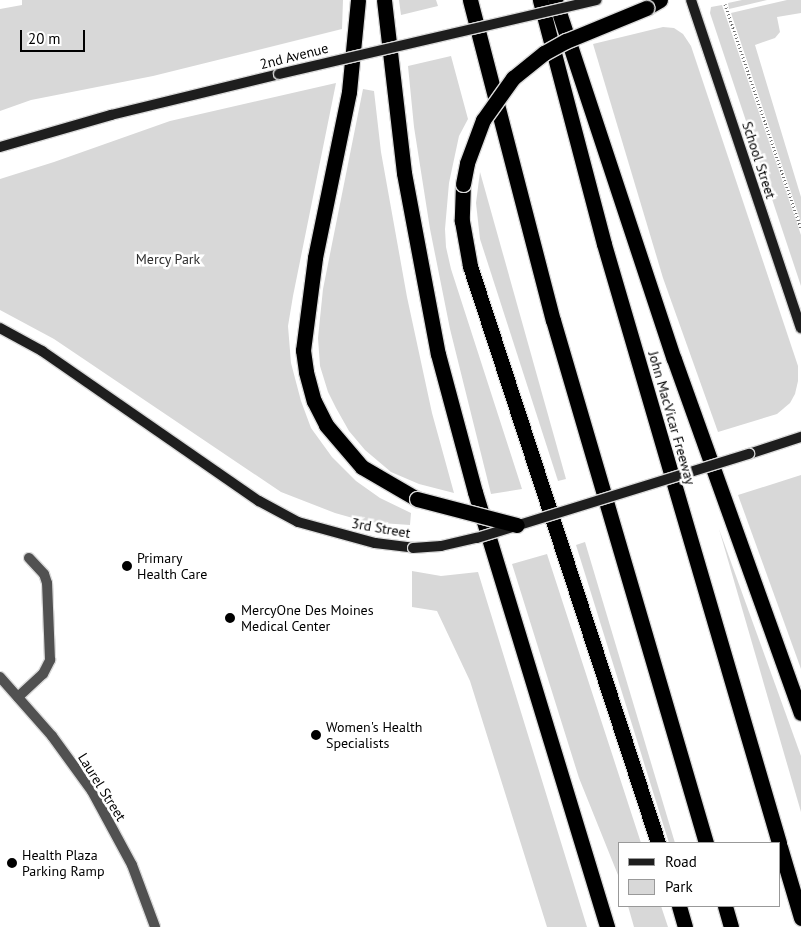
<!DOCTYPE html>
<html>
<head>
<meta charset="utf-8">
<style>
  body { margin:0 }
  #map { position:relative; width:801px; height:927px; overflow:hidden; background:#fff; font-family:"PT Sans",sans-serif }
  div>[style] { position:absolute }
  .green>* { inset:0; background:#d8d8d8 }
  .path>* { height:3px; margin-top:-1.5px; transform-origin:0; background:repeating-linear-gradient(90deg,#737373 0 1px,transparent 0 3.5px) }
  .roads { filter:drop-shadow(1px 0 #dbdbdb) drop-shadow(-1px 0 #dbdbdb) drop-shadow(0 1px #dbdbdb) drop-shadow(0 -1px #dbdbdb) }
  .service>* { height:10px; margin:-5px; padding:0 5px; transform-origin:5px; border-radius:5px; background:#515151 }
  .minor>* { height:10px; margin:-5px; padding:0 5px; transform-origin:5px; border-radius:5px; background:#515151 }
  .secondary>* { height:10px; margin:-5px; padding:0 5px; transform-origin:5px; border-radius:5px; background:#1e1e1e }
  .motorway>* { height:15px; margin:-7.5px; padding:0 7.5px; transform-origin:7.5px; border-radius:7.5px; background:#000 }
  .bridges { filter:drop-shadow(1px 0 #dbdbdb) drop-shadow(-1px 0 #dbdbdb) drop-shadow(0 1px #dbdbdb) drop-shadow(0 -1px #dbdbdb) }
  .secondary-bridge>* { height:10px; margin:-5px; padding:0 5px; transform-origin:5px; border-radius:5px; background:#1e1e1e }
  .motorway-bridge>* { height:15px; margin:-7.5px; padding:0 7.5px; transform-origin:7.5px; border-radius:7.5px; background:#000 }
  .dots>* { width:14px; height:14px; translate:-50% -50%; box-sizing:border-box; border:2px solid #fff; border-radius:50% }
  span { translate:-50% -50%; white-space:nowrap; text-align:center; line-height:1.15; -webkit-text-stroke:5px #fff; paint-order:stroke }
  .street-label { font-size:14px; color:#000 }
  .park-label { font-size:14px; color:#2f2f2f }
  .poi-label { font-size:14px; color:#000 }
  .left { translate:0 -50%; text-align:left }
  .legend { position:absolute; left:618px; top:842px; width:162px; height:65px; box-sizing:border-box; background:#fff; border:1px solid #999; margin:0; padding:6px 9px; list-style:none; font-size:15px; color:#000 }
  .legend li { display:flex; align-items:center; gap:10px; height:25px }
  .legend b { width:25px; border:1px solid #999 }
  .scale { position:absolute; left:20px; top:30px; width:65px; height:22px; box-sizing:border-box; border:2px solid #000; border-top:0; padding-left:6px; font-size:15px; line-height:18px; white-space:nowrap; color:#000; -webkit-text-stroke:4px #fff; paint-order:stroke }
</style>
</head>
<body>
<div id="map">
  <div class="green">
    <i style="clip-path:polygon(22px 0,343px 0,342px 29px,153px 76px,31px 100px,0 111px,0 9px,22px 5px)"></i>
    <i style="clip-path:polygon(399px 0,436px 0,438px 6px,401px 15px)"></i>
    <i style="clip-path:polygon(742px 0,767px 0,729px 9px,728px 3px)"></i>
    <i style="clip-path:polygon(787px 0,801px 0,801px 13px,777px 17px,780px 32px,775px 38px,755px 45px,801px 197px,801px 222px,731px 13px)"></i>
    <i style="clip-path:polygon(722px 5px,801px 235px,801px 286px,710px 13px,711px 7px)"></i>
    <i style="clip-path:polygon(663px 27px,674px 28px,683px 34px,691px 46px,798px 366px,798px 381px,795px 394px,790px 403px,777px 414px,718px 432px,663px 278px,593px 44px)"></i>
    <i style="clip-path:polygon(451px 56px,468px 119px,459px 136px,449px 183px,445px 229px,446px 247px,451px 269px,522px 489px,491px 494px,450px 329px,430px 229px,414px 127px,408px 66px)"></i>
    <i style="clip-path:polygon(336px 83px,293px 296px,288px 326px,291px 363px,301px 401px,311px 428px,332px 457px,356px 481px,380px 498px,411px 513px,410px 525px,367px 522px,335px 513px,281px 492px,54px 339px,0 310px,0 179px,54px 162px,170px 121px)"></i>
    <i style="clip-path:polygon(363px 89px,374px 91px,381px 152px,407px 297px,432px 413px,454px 493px,419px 484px,391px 472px,365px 450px,349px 431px,336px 408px,328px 392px,320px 366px,318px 338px,323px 289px)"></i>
    <i style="clip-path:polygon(480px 172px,566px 479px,558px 481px,480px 239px,476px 203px)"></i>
    <i style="clip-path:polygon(801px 475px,801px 669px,738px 495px)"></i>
    <i style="clip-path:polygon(719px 529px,801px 756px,801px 812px)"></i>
    <i style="clip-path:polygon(585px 542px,675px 843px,669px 843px,576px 545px)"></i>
    <i style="clip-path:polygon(547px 554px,641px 843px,620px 843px,620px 880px,579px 778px,512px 564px)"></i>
    <i style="clip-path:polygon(412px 571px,441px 576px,478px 572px,587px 927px,547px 927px,470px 681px,437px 611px,412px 607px)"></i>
    <i style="clip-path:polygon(628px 906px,661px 906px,668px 927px,634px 927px)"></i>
  </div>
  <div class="path">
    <i style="left:725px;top:4px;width:237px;rotate:71.3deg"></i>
  </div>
  <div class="roads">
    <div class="service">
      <i style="left:18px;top:697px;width:34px;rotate:-43deg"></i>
      <i style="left:43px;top:674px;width:16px;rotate:-63deg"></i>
      <i style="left:50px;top:660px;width:77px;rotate:-92.2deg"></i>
      <i style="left:47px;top:583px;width:9px;rotate:-108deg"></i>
      <i style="left:44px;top:574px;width:22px;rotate:-133deg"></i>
    </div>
    <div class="minor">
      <i style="left:0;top:677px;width:79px;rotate:48.6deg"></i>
      <i style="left:52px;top:736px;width:68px;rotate:54deg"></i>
      <i style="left:92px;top:791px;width:84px;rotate:61.6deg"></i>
      <i style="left:132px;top:865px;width:66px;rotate:69.6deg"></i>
    </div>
    <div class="secondary">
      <i style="left:691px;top:0;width:346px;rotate:71.5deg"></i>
      <i style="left:0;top:147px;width:116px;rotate:-16.1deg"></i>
      <i style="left:111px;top:115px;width:173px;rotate:-13.7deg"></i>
      <i style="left:0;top:328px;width:48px;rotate:28.7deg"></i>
      <i style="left:42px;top:351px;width:264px;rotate:34.7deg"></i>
      <i style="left:259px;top:501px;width:44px;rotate:28.3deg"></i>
      <i style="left:298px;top:522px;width:80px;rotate:15.3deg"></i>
      <i style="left:375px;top:543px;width:38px;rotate:7deg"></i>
      <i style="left:749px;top:454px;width:55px;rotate:-18.1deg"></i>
    </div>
    <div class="motorway">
      <i style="left:358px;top:0;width:92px;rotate:95.6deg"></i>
      <i style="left:349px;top:92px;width:169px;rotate:101.6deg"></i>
      <i style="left:315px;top:258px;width:93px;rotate:97.4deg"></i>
      <i style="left:303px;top:350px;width:22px;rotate:82deg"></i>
      <i style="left:306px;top:372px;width:30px;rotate:75deg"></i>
      <i style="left:314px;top:401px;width:27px;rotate:63deg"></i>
      <i style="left:326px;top:425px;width:55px;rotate:49.4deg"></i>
      <i style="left:362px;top:467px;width:64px;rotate:30.2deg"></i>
      <i style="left:384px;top:0;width:174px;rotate:83.4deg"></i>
      <i style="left:404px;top:173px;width:184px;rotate:79.4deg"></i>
      <i style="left:438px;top:354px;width:143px;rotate:75deg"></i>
      <i style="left:475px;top:492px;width:455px;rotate:73.1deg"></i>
      <i style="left:470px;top:0;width:331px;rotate:75.5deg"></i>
      <i style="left:553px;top:320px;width:545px;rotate:73.69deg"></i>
      <i style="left:540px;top:0;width:252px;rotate:75.3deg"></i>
      <i style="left:604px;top:244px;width:624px;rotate:73.71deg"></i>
      <i style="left:555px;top:0;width:378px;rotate:71.7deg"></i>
      <i style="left:674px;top:359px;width:376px;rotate:70.3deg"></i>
      <i style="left:646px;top:8px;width:16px;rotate:-30deg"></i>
      <i style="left:463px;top:184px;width:37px;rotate:92deg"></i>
      <i style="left:462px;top:221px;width:46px;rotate:79.9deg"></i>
      <i style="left:470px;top:266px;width:607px;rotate:71.95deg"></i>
      <i style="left:780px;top:847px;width:74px;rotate:73.5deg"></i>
      <i style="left:679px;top:906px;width:22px;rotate:74deg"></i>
      <i style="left:725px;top:906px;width:22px;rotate:74deg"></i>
    </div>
  </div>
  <div class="bridges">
    <div class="secondary-bridge">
      <i style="left:279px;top:74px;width:326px;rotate:-13.1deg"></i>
      <i style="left:413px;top:548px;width:28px;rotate:-4deg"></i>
      <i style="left:441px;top:546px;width:37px;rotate:-13deg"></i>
      <i style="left:477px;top:538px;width:285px;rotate:-17.2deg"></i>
    </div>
    <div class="motorway-bridge">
      <i style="left:463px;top:184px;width:21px;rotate:-79deg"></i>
      <i style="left:467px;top:163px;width:46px;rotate:-69.6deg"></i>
      <i style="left:483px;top:120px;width:52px;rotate:-54.5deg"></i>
      <i style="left:513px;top:78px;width:40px;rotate:-39deg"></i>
      <i style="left:544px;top:53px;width:25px;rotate:-29deg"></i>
      <i style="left:566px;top:41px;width:87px;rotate:-22.4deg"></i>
      <i style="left:417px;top:499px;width:103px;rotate:14.6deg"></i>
    </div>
  </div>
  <div class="dots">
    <i style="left:127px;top:566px;background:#000"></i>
    <i style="left:230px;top:618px;background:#000"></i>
    <i style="left:316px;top:735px;background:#000"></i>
    <i style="left:12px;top:863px;background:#000"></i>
  </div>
  <div class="street-label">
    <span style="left:294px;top:56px;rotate:-14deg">2nd Avenue</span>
    <span style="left:759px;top:160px;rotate:72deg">School Street</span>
    <span style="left:672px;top:418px;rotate:74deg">John MacVicar Freeway</span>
    <span style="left:381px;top:528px;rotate:10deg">3rd Street</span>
    <span style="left:102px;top:787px;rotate:58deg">Laurel Street</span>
  </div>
  <div class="park-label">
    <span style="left:168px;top:259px">Mercy Park</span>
  </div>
  <div class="poi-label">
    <span class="left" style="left:137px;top:566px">Primary<br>Health Care</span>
    <span class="left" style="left:241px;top:618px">MercyOne Des Moines<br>Medical Center</span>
    <span class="left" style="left:326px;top:735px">Women's Health<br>Specialists</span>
    <span class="left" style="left:22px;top:863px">Health Plaza<br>Parking Ramp</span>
  </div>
  <ul class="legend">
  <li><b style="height:6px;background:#1e1e1e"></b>Road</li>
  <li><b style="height:14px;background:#d8d8d8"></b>Park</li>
  </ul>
  <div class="scale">20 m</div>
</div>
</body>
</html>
